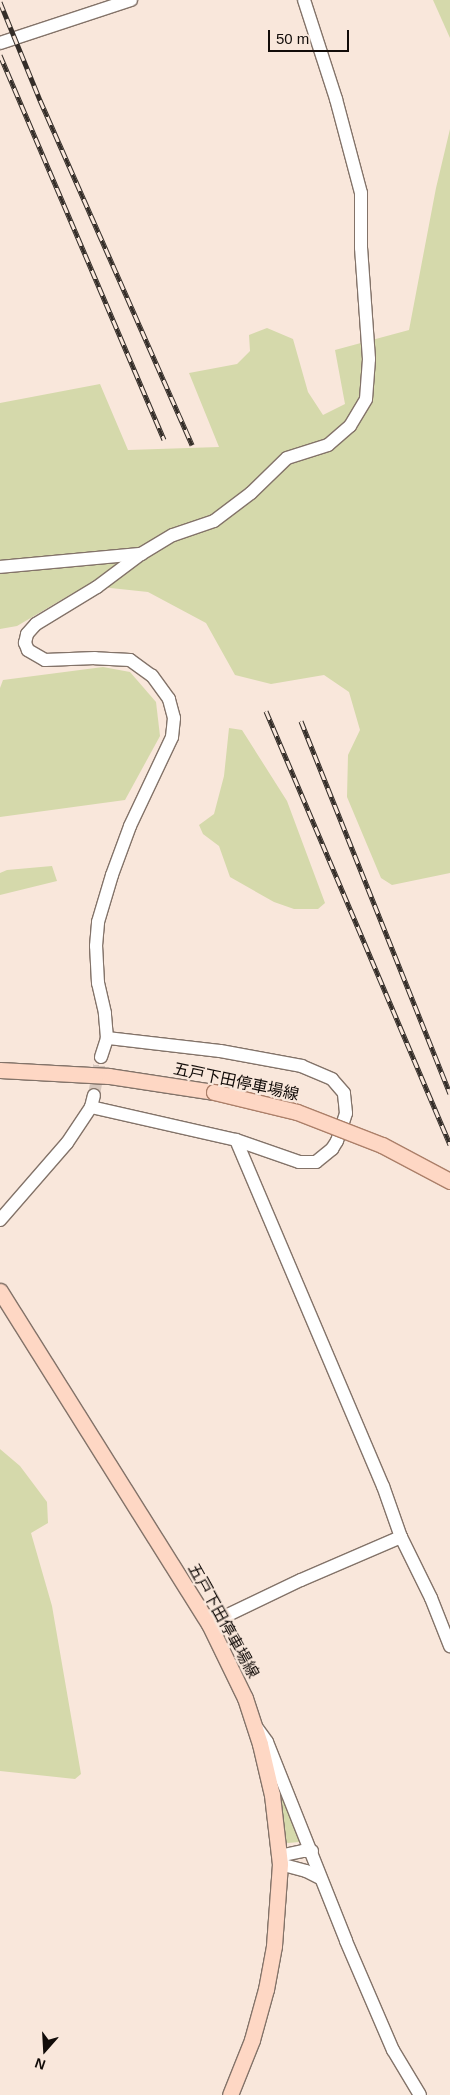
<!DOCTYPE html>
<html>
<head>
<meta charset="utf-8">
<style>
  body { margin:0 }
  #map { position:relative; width:450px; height:2095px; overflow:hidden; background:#f9e7db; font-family:Helvetica,"Noto Sans JP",sans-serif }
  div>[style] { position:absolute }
  .green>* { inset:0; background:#d5d9ab }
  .minor-tunnel>* { height:12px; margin-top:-6px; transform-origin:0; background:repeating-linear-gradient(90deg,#d6c6bc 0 12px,transparent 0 18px) }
  .roads { filter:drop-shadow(1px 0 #837369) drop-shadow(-1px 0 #837369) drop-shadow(0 1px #837369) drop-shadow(0 -1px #837369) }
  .minor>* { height:12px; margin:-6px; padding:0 6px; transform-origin:6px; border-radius:6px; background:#fff }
  .major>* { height:15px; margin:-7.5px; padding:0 7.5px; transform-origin:7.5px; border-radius:7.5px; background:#fed7c4 }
  .rail>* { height:5px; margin-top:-2.5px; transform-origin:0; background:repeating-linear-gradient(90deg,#f9e7db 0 9px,#342d28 0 18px); box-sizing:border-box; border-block:1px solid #342d28 }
  .bridges { filter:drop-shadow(1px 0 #ab7f69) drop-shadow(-1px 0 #ab7f69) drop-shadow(0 1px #ab7f69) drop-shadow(0 -1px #ab7f69) }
  .major-bridge>* { height:15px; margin:-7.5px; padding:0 7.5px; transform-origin:7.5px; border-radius:7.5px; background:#fed7c4 }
  span { translate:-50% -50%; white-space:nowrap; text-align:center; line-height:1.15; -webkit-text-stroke:4.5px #f9e7db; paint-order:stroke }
  .street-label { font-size:16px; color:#120c09 }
  .north { position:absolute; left:20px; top:2025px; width:50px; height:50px; -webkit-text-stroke:4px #f9e7db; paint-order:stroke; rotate:199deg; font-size:14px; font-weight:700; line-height:20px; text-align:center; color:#120c09 }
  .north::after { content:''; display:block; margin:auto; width:18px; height:22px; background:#120c09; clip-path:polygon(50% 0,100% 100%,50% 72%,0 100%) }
  .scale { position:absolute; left:268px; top:30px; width:81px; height:22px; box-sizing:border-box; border:2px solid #120c09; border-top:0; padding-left:6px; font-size:15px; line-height:18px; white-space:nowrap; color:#120c09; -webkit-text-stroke:4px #f9e7db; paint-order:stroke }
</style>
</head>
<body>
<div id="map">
  <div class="green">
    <i style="clip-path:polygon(433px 0,450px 0,450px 38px)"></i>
    <i style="clip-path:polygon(450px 129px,450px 873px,392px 885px,381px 878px,347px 797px,348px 755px,360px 730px,349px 692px,324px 675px,271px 684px,235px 675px,206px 623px,148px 592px,101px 587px,73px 593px,17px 626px,0 629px,0 403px,100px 384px,128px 450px,219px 447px,189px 373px,237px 364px,250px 351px,249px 335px,267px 328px,293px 339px,308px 392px,323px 415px,345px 404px,335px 350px,409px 330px,436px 188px)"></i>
    <i style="clip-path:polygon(103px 667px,130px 672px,156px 702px,160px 736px,125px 800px,0 817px,0 688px,3px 680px)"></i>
    <i style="clip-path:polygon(229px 728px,242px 730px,287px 801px,325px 903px,318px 909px,294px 909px,274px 902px,230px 877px,219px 846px,203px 834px,199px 825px,214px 814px,224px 776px)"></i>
    <i style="clip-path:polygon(52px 866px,57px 881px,0 895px,0 873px,7px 870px)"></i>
    <i style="clip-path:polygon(0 1449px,20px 1466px,47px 1502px,48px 1523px,31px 1533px,52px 1606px,81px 1774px,75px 1779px,0 1771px)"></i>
    <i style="clip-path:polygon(282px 1788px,302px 1838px,299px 1842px,288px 1843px,284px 1841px,277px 1789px)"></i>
  </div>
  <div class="minor-tunnel">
    <i style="left:94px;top:1095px;width:39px;rotate:-80deg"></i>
  </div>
  <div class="roads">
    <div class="minor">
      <i style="left:0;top:43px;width:138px;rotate:-18.2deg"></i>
      <i style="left:0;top:567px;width:142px;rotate:-5.3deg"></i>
      <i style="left:101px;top:1057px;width:20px;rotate:-72deg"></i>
      <i style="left:107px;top:1038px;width:25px;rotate:-95deg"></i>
      <i style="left:105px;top:1013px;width:31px;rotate:-103deg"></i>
      <i style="left:98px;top:983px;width:37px;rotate:-93deg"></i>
      <i style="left:96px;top:946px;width:24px;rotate:-85deg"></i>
      <i style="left:98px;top:922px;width:49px;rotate:-73.4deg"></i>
      <i style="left:112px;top:875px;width:52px;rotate:-69.8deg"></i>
      <i style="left:130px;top:826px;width:98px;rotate:-64.7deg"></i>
      <i style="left:172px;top:737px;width:19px;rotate:-84deg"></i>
      <i style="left:174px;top:718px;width:20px;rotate:-105deg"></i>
      <i style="left:169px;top:699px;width:29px;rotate:-126deg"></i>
      <i style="left:152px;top:676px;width:27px;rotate:-144deg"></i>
      <i style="left:130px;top:660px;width:35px;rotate:-177deg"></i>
      <i style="left:95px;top:658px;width:50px;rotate:177.7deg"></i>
      <i style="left:45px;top:660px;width:20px;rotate:-150deg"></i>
      <i style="left:28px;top:650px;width:8px;rotate:-113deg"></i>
      <i style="left:25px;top:643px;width:9px;rotate:-77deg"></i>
      <i style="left:27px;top:634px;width:13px;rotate:-48deg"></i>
      <i style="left:36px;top:624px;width:71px;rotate:-31.2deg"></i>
      <i style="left:97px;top:587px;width:55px;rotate:-36.9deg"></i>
      <i style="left:141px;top:554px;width:37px;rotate:-31deg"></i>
      <i style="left:173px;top:535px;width:43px;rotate:-18.9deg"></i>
      <i style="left:214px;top:521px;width:46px;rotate:-37.1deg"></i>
      <i style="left:251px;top:493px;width:50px;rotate:-44.2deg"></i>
      <i style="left:287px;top:458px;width:43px;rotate:-17.6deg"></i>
      <i style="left:328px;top:445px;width:29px;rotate:-41deg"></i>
      <i style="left:350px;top:426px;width:31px;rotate:-59deg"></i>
      <i style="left:366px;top:399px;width:40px;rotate:-85.7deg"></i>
      <i style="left:369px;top:359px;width:111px;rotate:-94.1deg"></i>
      <i style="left:361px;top:248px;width:55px;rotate:-90deg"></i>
      <i style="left:361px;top:193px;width:97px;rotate:-104.9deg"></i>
      <i style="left:336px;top:99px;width:104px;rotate:-107.9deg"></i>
      <i style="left:91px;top:1107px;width:149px;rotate:12.8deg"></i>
      <i style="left:236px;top:1140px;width:67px;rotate:19.2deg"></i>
      <i style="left:299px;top:1162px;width:17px"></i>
      <i style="left:316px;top:1162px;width:21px;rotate:-39deg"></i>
      <i style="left:332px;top:1149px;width:9px;rotate:-58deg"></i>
      <i style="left:337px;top:1141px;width:29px;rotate:-72deg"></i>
      <i style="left:346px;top:1113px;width:20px;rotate:-96deg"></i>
      <i style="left:344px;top:1093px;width:18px;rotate:-131deg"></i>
      <i style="left:332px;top:1079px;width:33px;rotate:-157deg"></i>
      <i style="left:302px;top:1066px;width:83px;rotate:-169.6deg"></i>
      <i style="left:220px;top:1051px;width:114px;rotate:-173.4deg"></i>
      <i style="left:236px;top:1140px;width:376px;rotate:67deg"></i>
      <i style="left:383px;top:1486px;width:54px;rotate:70.6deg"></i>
      <i style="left:401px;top:1537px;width:68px;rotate:63.8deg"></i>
      <i style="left:431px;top:1598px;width:52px;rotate:68.4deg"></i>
      <i style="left:0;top:1220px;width:102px;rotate:-49deg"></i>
      <i style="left:67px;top:1143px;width:43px;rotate:-56.3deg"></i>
      <i style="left:91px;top:1107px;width:12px;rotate:-76deg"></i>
      <i style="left:209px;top:1624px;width:102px;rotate:-25.6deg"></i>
      <i style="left:301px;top:1580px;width:109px;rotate:-23.3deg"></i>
      <i style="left:257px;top:1728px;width:17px;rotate:54deg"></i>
      <i style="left:267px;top:1742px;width:214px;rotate:68.3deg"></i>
      <i style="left:346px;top:1941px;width:119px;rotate:66.7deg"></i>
      <i style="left:393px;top:2050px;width:52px;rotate:59deg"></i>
      <i style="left:279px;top:1856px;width:25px;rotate:-12deg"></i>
      <i style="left:303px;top:1851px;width:9px"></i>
      <i style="left:280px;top:1864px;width:27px;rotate:15deg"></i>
      <i style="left:306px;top:1871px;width:16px;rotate:27deg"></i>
    </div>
    <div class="major">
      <i style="left:0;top:1070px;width:109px;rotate:3.2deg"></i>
      <i style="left:109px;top:1076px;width:106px;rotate:8.7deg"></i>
      <i style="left:0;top:1291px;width:393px;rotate:57.9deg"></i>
      <i style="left:209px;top:1624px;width:82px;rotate:64.1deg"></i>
      <i style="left:245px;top:1698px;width:48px;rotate:71.9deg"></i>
      <i style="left:260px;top:1744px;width:52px;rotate:76.8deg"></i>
      <i style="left:272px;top:1795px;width:69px;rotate:83.4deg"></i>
      <i style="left:280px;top:1864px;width:82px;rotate:94.2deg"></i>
      <i style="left:274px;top:1946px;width:44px;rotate:100.5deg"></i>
      <i style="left:266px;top:1989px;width:53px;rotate:105.4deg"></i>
      <i style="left:252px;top:2040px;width:59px;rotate:111.8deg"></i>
    </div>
  </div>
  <div class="rail">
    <i style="left:0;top:2px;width:106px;rotate:67.8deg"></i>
    <i style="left:40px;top:100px;width:377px;rotate:66.2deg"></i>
    <i style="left:0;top:55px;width:418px;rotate:66.9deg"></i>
    <i style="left:266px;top:711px;width:471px;rotate:67deg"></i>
    <i style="left:301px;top:721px;width:401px;rotate:68.2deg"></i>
  </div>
  <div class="bridges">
    <div class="major-bridge">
      <i style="left:214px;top:1092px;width:85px;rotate:13.5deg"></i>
      <i style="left:297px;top:1112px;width:91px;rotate:21.2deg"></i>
      <i style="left:382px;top:1145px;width:77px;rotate:27.9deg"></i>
    </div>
  </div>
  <div class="street-label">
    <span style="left:236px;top:1082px;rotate:12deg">五戸下田停車場線</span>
    <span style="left:223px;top:1621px;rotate:61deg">五戸下田停車場線</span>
  </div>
  <div class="north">N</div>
  <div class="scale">50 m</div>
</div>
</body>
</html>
